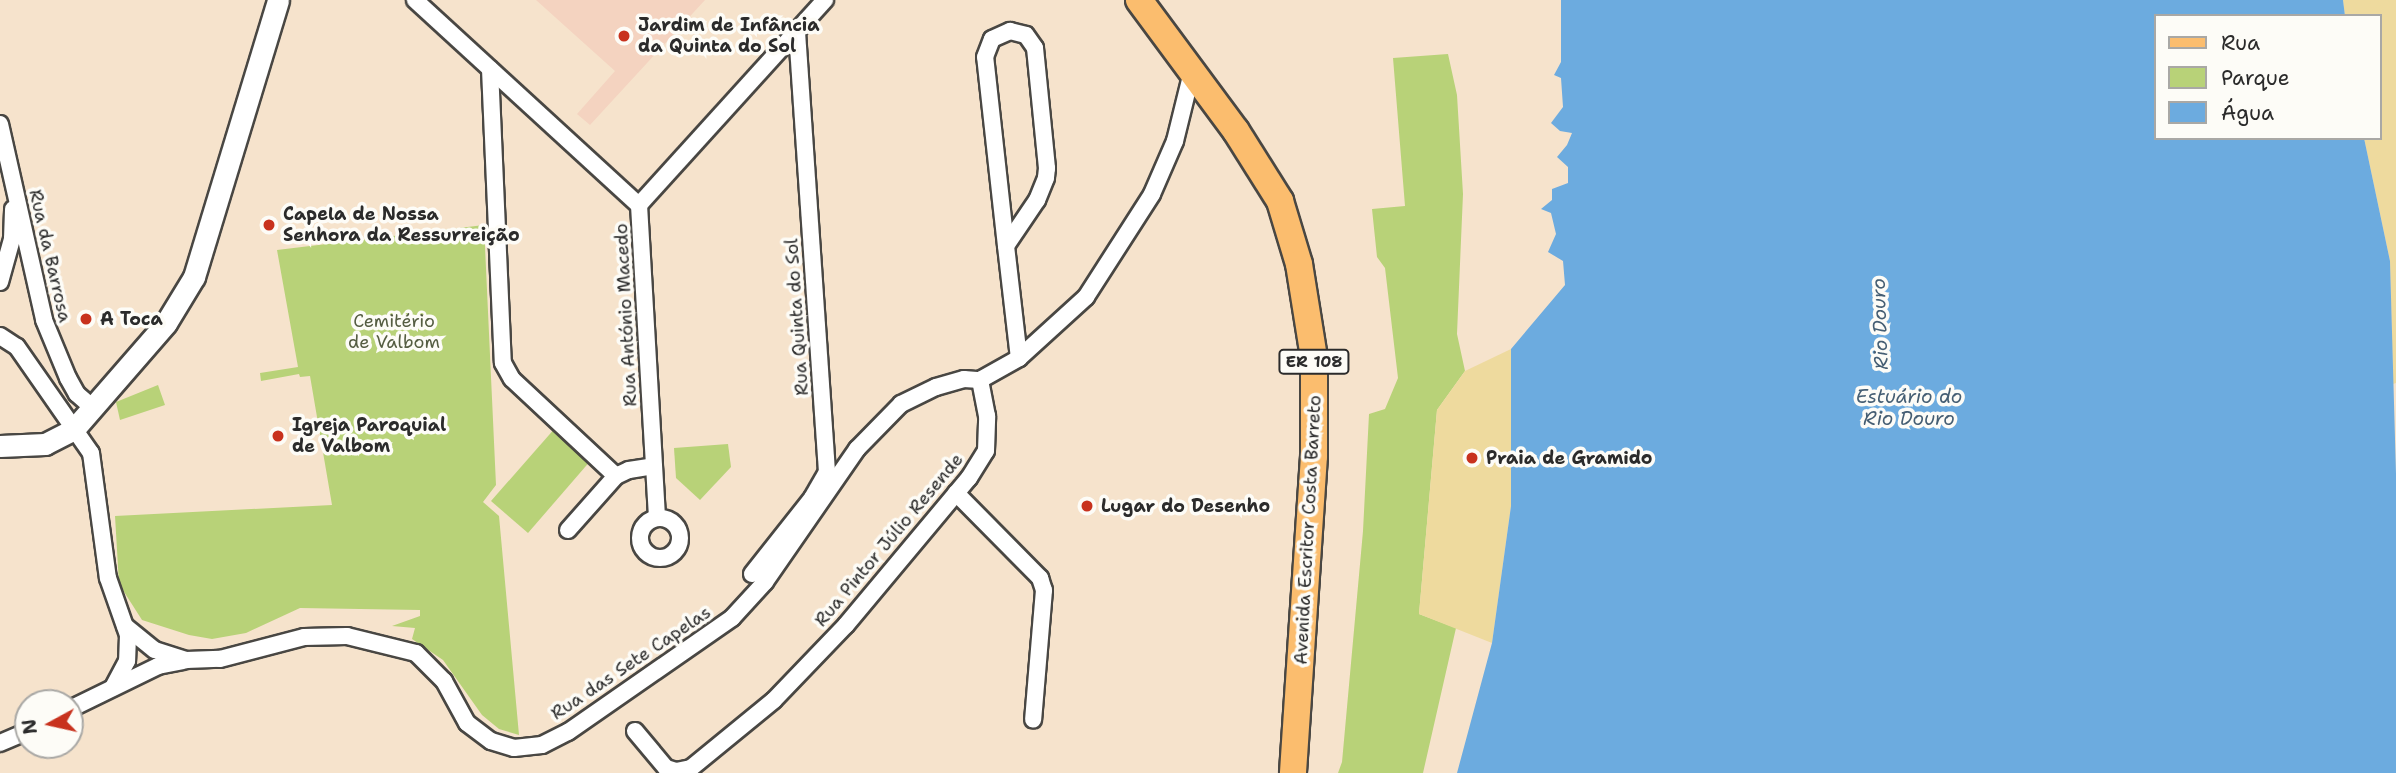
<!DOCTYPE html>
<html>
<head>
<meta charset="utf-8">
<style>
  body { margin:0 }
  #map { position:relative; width:2396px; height:773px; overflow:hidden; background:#f6e3cc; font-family:"Shantell Sans",sans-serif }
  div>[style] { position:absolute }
  .built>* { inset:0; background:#f4d3c0 }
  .green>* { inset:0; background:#b8d278 }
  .sand>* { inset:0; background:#eeda9e }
  .water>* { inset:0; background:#6cabdf }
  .roads { filter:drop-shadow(2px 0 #494743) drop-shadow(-2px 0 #494743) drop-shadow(0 2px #494743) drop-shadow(0 -2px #494743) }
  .minor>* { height:16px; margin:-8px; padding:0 8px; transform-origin:8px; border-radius:8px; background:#fff }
  .minor>.ring { margin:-8px; padding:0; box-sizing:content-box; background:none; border:16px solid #fff; border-radius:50% }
  .tertiary>* { height:21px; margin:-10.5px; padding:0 10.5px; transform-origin:10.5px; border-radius:10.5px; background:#fff }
  .primary>* { height:26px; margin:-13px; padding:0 13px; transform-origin:13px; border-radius:13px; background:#fbbd6e }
  .dots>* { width:19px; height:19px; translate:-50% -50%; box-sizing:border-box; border:4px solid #fdfcf7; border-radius:50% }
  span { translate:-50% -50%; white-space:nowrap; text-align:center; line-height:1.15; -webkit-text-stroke:7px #fdfcf7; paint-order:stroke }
  .shield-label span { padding:2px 5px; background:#fdfcf7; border:2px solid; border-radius:5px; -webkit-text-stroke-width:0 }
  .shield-label { font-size:16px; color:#2b2b2b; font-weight:700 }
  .poi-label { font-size:18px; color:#2b2b2b; font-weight:700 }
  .left { translate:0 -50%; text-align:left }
  .street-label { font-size:18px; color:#2b2b2b }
  .park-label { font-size:18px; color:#555d42 }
  .water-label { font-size:19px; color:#455e73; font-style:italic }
  .legend { position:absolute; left:2154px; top:14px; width:228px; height:126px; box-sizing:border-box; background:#fdfcf7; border:2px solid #a9a8a5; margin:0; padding:9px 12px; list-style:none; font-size:21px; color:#2b2b2b }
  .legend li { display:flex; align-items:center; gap:14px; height:35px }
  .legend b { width:35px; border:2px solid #a9a8a5 }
  .north { position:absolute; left:14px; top:689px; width:70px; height:70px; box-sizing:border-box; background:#fdfcf7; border:2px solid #a9a8a5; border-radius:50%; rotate:262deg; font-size:19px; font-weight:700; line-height:28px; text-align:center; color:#2b2b2b }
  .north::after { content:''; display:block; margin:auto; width:24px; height:32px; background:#c8321e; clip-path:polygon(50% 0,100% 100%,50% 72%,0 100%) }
</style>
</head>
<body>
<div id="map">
  <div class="built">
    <i style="clip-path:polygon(536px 0,705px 0,590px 125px,577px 114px,615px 71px)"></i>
  </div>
  <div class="green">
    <i style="clip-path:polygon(1448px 54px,1457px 95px,1463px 194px,1457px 334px,1465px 371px,1437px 410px,1419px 614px,1456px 628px,1423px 773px,1338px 773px,1342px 762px,1363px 531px,1369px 414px,1385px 409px,1398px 378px,1385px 268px,1377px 257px,1372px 209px,1405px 206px,1393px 58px)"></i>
    <i style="clip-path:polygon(484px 225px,496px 485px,483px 502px,499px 516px,519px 735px,499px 729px,482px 715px,443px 660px,412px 639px,415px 628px,392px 626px,420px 616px,420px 610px,300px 608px,246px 633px,212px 639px,189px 635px,142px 620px,119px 584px,115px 516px,332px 505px,310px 376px,300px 377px,299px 374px,261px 381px,260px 373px,298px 367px,277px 250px)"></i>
    <i style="clip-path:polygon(158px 385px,165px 405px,120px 420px,116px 402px)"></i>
    <i style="clip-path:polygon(556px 427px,592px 459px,528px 533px,491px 501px)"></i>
    <i style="clip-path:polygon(728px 444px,731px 467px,700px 500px,676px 478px,674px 448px)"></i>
  </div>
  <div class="sand">
    <i style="clip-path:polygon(2343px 0,2396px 0,2396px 383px,2393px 384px,2390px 261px,2364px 138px,2380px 138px,2380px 16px,2345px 16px)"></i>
    <i style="clip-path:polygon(1511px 349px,1511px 506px,1492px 643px,1419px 614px,1437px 410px,1465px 371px)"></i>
  </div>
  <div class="water">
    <i style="clip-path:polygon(1561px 0,2343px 0,2345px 16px,2156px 16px,2156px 138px,2364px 138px,2390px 261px,2396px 474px,2396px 773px,1457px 773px,1492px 643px,1511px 506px,1511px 349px,1565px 285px,1563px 261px,1548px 252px,1556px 234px,1551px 213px,1541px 209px,1552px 200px,1552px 189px,1568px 183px,1568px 167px,1557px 157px,1567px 145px,1572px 133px,1560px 131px,1551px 123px,1563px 107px,1561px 78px,1554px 75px,1561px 62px)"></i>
  </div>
  <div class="roads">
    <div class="minor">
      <i style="left:415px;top:0;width:304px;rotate:42.5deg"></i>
      <i style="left:639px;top:205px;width:313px;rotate:86.7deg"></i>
      <i style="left:490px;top:69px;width:294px;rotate:87.5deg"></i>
      <i style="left:503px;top:363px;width:18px;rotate:61deg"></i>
      <i style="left:512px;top:379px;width:142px;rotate:43deg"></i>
      <i style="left:0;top:124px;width:201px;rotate:77.3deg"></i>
      <i style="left:44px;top:320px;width:63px;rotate:67.5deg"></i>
      <i style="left:68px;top:378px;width:18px;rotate:61deg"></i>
      <i style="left:77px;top:394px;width:23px;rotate:41deg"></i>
      <i style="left:639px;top:205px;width:277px;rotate:-47.8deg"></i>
      <i style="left:1006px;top:246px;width:190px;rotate:-96.3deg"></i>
      <i style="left:985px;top:57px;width:19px;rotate:-69deg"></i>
      <i style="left:992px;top:39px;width:20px;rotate:-24deg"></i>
      <i style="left:1010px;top:31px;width:16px;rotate:14deg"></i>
      <i style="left:1026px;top:35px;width:16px;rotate:55deg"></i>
      <i style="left:1035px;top:48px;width:121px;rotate:84.3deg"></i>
      <i style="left:1047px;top:168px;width:10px;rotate:96deg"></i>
      <i style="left:1046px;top:178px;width:24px;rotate:112deg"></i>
      <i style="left:1037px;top:200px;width:55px;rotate:124deg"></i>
      <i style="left:1006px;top:246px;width:113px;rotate:83.4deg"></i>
      <i style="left:0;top:282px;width:45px;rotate:-74.4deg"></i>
      <i style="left:12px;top:239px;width:30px;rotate:-88deg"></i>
      <i style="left:0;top:336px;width:20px;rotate:33deg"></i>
      <i style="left:17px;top:347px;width:129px;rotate:55.1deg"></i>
      <i style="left:91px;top:453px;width:126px;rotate:82.3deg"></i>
      <i style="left:108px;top:578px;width:60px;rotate:70.7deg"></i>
      <i style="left:128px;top:635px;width:26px;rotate:92deg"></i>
      <i style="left:127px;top:661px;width:30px;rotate:118deg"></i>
      <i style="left:956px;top:493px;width:120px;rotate:45.3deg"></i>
      <i style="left:1040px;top:578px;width:13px;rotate:72deg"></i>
      <i style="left:1044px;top:590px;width:130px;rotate:94.8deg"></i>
      <i class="ring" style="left:640px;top:518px;width:24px;height:24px"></i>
      <i style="left:568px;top:530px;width:72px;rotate:-48.4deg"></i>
      <i style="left:616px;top:476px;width:14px;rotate:-25deg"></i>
      <i style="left:629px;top:470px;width:25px;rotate:-9deg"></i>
      <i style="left:752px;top:574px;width:97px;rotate:-51.7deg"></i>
      <i style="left:812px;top:498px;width:30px;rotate:-60deg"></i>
      <i style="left:827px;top:472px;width:441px;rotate:-93.9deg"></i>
      <i style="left:125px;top:626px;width:38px;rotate:39deg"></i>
      <i style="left:155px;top:650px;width:33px;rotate:18deg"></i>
      <i style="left:186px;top:660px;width:34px;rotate:-2deg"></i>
      <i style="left:220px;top:659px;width:87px;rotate:-14.7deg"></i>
      <i style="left:304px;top:637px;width:43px;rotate:-1.3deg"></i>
      <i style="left:347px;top:636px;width:71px;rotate:13.8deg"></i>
      <i style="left:416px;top:653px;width:40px;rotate:45deg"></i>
      <i style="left:444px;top:681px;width:48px;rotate:61.3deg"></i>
      <i style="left:467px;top:723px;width:30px;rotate:37deg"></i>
      <i style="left:491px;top:741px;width:24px;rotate:17deg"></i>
      <i style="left:514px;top:748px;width:28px;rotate:-6deg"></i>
      <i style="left:542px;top:745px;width:29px;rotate:-27deg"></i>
      <i style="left:568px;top:732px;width:200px;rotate:-34.8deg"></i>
      <i style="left:732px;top:618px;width:49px;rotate:-47.5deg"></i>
      <i style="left:765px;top:582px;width:162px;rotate:-55.3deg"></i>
      <i style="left:857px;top:449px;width:63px;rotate:-45.6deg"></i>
      <i style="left:901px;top:404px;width:39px;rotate:-26deg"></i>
      <i style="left:936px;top:387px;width:29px;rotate:-16deg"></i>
      <i style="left:964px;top:379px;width:16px;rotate:4deg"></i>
      <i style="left:70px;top:709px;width:98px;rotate:-26deg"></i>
      <i style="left:158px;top:666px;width:25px;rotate:-11deg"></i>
      <i style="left:635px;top:731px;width:48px;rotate:50deg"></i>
      <i style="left:666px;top:768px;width:10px;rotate:17deg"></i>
      <i style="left:676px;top:771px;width:15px;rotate:-11deg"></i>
      <i style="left:691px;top:768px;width:107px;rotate:-39.3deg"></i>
      <i style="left:774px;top:700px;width:104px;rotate:-46.2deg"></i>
      <i style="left:846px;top:625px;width:192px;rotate:-50.1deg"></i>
      <i style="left:969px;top:478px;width:32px;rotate:-58deg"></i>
      <i style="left:986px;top:451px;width:35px;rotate:-88deg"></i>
      <i style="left:987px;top:416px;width:37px;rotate:-101deg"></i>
      <i style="left:980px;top:380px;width:45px;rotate:-29.4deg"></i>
      <i style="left:1019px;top:358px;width:91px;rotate:-42.3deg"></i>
      <i style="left:1086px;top:297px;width:122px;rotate:-57.3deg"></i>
      <i style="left:1152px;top:194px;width:58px;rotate:-66.5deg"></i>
      <i style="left:1175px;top:141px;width:71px;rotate:-76.2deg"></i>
      <i style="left:0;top:743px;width:30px;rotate:-23deg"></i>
    </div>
    <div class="tertiary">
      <i style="left:0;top:446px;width:45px;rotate:-2.5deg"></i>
      <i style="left:45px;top:444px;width:33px;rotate:-27deg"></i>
      <i style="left:74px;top:429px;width:140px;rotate:-49deg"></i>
      <i style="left:166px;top:323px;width:54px;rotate:-58.7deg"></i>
      <i style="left:194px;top:277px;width:289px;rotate:-73.1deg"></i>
    </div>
    <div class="primary">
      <i style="left:1139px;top:0;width:163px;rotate:53.5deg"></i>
      <i style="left:1236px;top:131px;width:83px;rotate:57.8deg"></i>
      <i style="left:1280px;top:201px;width:66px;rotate:73.2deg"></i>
      <i style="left:1299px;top:264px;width:95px;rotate:80.9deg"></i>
      <i style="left:1314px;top:358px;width:98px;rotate:90deg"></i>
      <i style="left:1314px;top:456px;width:318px;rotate:93.8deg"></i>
    </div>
  </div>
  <div class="dots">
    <i style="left:624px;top:36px;background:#c8321e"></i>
    <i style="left:269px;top:225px;background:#c8321e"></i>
    <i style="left:86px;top:319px;background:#c8321e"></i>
    <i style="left:278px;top:436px;background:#c8321e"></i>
    <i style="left:1472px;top:458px;background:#c8321e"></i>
    <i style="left:1087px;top:506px;background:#c8321e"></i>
  </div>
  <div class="shield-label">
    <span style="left:1314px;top:362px">ER 108</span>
  </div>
  <div class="poi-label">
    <span class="left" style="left:638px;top:36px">Jardim de Infância<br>da Quinta do Sol</span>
    <span class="left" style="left:283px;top:225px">Capela de Nossa<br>Senhora da Ressurreição</span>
    <span class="left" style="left:100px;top:319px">A Toca</span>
    <span class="left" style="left:292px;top:436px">Igreja Paroquial<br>de Valbom</span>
    <span class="left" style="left:1486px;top:458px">Praia de Gramido</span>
    <span class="left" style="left:1101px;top:506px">Lugar do Desenho</span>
  </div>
  <div class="street-label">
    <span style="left:50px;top:256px;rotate:77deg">Rua da Barrosa</span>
    <span style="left:626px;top:315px;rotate:-93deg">Rua António Macedo</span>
    <span style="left:797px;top:317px;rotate:-94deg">Rua Quinta do Sol</span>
    <span style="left:1308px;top:530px;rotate:-87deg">Avenida Escritor Costa Barreto</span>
    <span style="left:889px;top:540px;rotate:-50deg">Rua Pintor Júlio Resende</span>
    <span style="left:631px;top:663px;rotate:-34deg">Rua das Sete Capelas</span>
  </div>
  <div class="park-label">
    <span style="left:394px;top:332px">Cemitério<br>de Valbom</span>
  </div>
  <div class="water-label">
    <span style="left:1880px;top:324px;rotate:-92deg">Rio Douro</span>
    <span style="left:1909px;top:408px">Estuário do<br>Rio Douro</span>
  </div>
  <ul class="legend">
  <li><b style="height:9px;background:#fbbd6e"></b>Rua</li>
  <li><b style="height:19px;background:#b8d278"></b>Parque</li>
  <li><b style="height:19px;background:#6cabdf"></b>Água</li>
  </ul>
  <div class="north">N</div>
</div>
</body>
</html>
